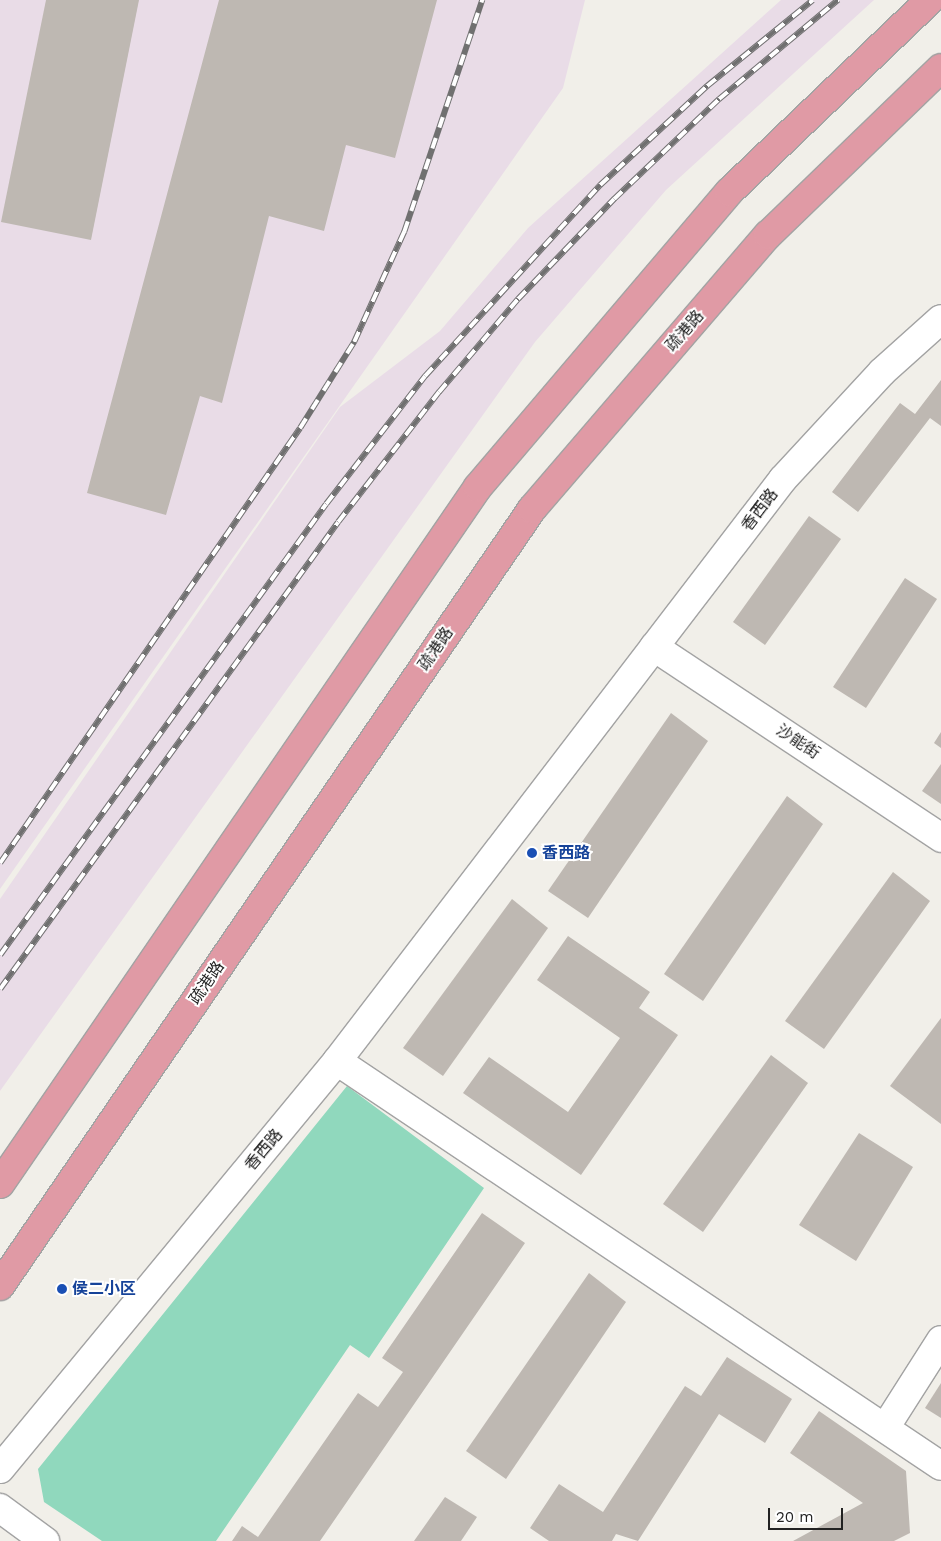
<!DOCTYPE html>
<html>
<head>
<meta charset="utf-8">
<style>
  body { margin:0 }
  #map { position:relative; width:941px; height:1541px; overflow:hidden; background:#f1efe9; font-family:"Work Sans","Noto Sans SC",sans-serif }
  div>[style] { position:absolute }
  .industrial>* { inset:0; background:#e9dce7 }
  .pitch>* { inset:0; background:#90d8bd }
  .building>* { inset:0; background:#beb8b2 }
  .roads { filter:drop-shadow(1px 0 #a3a3a3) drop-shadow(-1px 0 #a3a3a3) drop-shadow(0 1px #a3a3a3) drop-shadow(0 -1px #a3a3a3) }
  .minor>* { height:28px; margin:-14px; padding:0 14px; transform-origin:14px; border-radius:14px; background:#fff }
  .highway>* { height:28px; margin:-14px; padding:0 14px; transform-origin:14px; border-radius:14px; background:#e09aa5 }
  .rail>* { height:5.5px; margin-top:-2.75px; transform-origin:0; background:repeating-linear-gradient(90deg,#fff 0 11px,#707070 0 22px); box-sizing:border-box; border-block:1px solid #707070 }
  .dots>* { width:14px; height:14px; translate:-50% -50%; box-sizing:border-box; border:2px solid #fff; border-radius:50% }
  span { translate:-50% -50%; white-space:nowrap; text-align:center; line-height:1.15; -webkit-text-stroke:4px #fff; paint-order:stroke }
  .street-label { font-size:16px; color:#222 }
  .transit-label { font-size:16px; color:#164399; font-weight:700 }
  .left { translate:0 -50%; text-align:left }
  .scale { position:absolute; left:768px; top:1508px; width:75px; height:22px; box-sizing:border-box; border:2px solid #222; border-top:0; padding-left:6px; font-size:15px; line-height:18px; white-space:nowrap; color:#222; -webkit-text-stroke:4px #fff; paint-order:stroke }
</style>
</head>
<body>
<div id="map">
  <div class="industrial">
    <i style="clip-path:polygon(0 0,585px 0,563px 88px,0 889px)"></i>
    <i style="clip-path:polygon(781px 0,874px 0,666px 190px,535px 342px,0 1091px,0 899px,340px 407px,440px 331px,528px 228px)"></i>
  </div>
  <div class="pitch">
    <i style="clip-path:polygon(347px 1086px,484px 1188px,369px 1358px,350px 1345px,216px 1541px,102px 1541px,44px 1502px,38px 1469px)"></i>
  </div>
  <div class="building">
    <i style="clip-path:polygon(46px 0,139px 0,91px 240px,1px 222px)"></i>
    <i style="clip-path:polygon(219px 0,437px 0,395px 158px,346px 145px,324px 231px,269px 216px,222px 403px,200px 396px,166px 515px,87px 493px)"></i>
    <i style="clip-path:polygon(941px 380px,941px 426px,930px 418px,858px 512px,832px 492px,900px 403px,915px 414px)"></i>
    <i style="clip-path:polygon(809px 516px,841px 539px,765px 645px,733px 622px)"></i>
    <i style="clip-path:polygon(905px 578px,937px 599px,866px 708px,833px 687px)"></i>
    <i style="clip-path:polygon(671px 713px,708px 741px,588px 918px,548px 891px)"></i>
    <i style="clip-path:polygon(941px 732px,941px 748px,934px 743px)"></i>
    <i style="clip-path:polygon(941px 764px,941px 804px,922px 791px)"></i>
    <i style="clip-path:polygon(787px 796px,823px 824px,703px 1001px,664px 974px)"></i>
    <i style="clip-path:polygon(893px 872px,930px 901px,824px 1049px,785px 1021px)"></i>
    <i style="clip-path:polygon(512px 899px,548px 928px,443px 1076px,403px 1048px)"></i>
    <i style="clip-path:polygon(568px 936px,650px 992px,639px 1008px,678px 1035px,581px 1175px,463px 1093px,489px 1057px,568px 1112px,620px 1038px,537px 980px)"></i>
    <i style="clip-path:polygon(941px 1018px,941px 1124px,890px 1086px)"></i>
    <i style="clip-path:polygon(771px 1055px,808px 1083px,703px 1232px,663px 1204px)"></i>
    <i style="clip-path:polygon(859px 1133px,913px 1167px,856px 1261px,799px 1225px)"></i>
    <i style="clip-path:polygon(482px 1213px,525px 1243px,320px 1541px,232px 1541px,242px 1526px,258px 1537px,358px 1393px,378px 1407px,403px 1372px,382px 1358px)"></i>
    <i style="clip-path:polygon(589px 1273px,626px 1302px,506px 1479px,466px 1451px)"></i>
    <i style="clip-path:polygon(727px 1357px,792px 1399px,765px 1443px,719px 1414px,638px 1541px,616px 1534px,612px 1541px,549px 1541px,530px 1528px,559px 1484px,603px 1512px,685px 1386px,701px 1396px)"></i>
    <i style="clip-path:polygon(941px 1383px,941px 1418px,925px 1408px)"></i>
    <i style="clip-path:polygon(819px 1411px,906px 1471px,910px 1533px,894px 1541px,793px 1541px,863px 1503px,790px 1453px)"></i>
    <i style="clip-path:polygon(445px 1497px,477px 1517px,461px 1541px,414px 1541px)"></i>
  </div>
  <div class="roads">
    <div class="minor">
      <i style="left:654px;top:647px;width:345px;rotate:33.6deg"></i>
      <i style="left:337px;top:1061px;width:727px;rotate:33.84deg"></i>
      <i style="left:885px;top:1428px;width:104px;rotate:-57.5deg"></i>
      <i style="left:0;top:1469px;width:529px;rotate:-50.44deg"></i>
      <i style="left:337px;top:1061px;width:733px;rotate:-52.54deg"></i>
      <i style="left:783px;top:479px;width:146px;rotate:-47.2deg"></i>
      <i style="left:882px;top:372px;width:79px;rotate:-41.9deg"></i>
      <i style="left:0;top:1508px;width:56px;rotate:36.3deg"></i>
    </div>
    <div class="highway">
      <i style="left:0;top:1184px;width:845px;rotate:-55.56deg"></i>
      <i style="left:478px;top:487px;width:387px;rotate:-49.6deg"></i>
      <i style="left:729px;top:192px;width:278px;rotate:-43.7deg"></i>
      <i style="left:0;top:1286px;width:942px;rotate:-55.6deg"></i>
      <i style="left:532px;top:509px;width:362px;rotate:-49.3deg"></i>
      <i style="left:768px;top:235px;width:240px;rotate:-44deg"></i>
    </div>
  </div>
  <div class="rail">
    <i style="left:0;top:863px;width:528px;rotate:-55.41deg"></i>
    <i style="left:300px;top:428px;width:102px;rotate:-57.9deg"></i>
    <i style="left:354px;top:342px;width:121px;rotate:-65.6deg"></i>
    <i style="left:404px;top:232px;width:245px;rotate:-71.4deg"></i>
    <i style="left:0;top:955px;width:556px;rotate:-54.14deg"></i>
    <i style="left:326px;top:504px;width:162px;rotate:-52.3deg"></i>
    <i style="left:425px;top:376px;width:259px;rotate:-47.5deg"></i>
    <i style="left:600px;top:185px;width:146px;rotate:-42.8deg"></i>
    <i style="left:707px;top:86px;width:136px;rotate:-39.1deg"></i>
    <i style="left:0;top:989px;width:576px;rotate:-54.1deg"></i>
    <i style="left:338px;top:522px;width:165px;rotate:-52.2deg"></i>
    <i style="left:439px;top:392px;width:122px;rotate:-49.7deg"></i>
    <i style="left:518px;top:299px;width:139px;rotate:-46.2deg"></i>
    <i style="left:614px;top:199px;width:145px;rotate:-43.6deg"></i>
    <i style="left:719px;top:99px;width:155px;rotate:-39.8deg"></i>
  </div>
  <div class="dots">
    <i style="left:532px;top:853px;background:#1a4fb4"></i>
    <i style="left:62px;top:1289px;background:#1a4fb4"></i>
  </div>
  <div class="street-label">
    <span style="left:685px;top:331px;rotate:-49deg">疏港路</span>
    <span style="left:760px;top:510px;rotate:-53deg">香西路</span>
    <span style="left:436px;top:649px;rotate:-56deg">疏港路</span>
    <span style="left:798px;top:742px;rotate:34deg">沙能街</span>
    <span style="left:207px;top:983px;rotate:-56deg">疏港路</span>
    <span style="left:264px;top:1150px;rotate:-50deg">香西路</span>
  </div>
  <div class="transit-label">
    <span class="left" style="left:542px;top:853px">香西路</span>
    <span class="left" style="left:72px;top:1289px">侯二小区</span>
  </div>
  <div class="scale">20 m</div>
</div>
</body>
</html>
